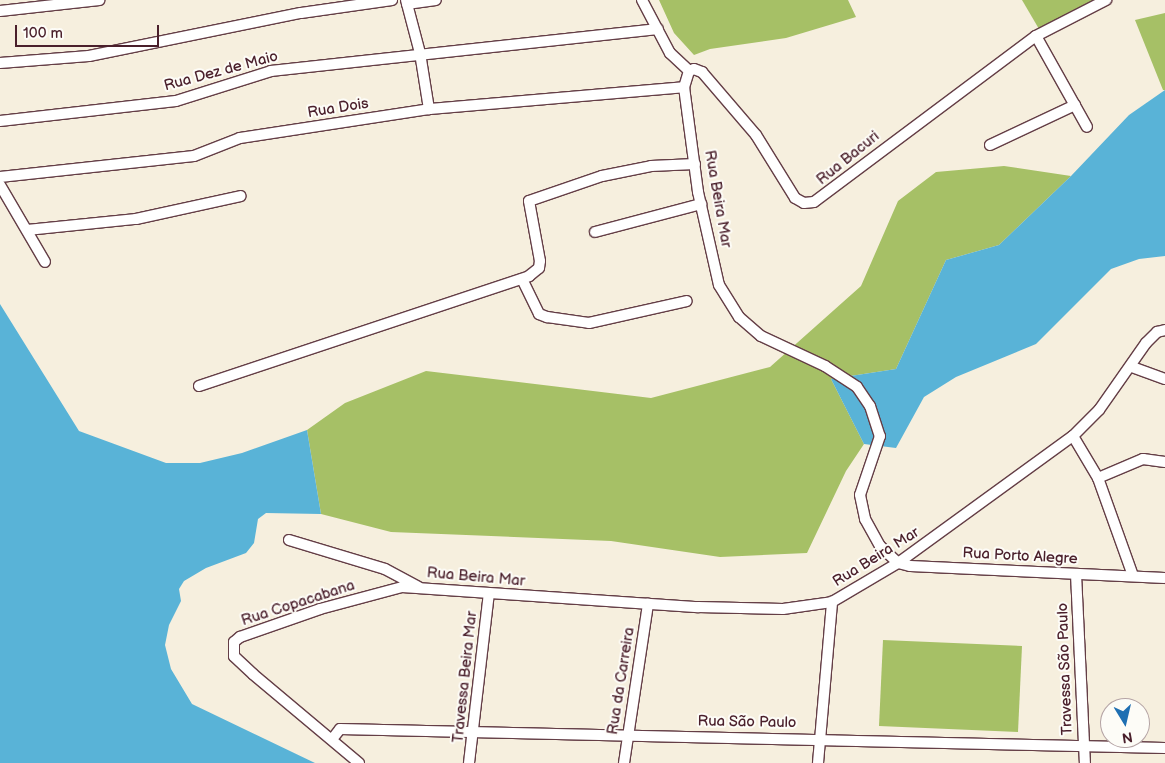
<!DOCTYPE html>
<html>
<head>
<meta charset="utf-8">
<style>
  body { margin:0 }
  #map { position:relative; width:1165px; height:763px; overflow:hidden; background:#f6efde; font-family:"Balsamiq Sans",sans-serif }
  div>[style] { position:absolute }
  .green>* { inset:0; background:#a6c066 }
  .water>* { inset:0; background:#59b3d7 }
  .roads { filter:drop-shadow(1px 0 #643e46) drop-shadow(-1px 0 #643e46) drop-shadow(0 1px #643e46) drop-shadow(0 -1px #643e46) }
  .street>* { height:10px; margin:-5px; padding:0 5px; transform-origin:5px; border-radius:5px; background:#fff }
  span { translate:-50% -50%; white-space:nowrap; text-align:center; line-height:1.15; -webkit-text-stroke:4px #fdfcf7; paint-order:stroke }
  .street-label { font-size:15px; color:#4a1f2b }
  .north { position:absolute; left:1100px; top:698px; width:50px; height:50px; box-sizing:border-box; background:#fdfcf7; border:1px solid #b5a4a5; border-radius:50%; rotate:171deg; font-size:14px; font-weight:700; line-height:20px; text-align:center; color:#4a1f2b }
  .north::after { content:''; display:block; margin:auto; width:18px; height:22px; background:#1f6fb2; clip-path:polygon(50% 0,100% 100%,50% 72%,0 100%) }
  .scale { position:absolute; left:15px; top:25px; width:144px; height:22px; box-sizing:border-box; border:2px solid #4a1f2b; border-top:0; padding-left:6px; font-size:15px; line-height:18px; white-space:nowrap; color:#4a1f2b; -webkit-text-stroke:4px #fdfcf7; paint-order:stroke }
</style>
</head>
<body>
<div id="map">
  <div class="green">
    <i style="clip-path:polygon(659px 0,848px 0,856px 17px,786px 38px,710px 49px,694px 55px,674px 33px)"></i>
    <i style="clip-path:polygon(1022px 0,1095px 0,1039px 29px)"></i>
    <i style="clip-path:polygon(1165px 13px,1165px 90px,1163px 90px,1135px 20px)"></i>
    <i style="clip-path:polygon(1004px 166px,1071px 176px,999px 245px,946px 260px,896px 369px,831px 379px,864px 444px,846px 471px,807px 553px,720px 557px,611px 541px,391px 532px,321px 514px,307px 430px,345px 403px,426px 371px,651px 398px,770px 367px,861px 286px,898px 201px,936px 172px)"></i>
    <i style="clip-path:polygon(883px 640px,1022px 646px,1018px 732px,879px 726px)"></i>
  </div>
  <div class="water">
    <i style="clip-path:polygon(1165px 90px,1165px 256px,1139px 259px,1111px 269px,1036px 344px,956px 377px,924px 397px,896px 448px,864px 444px,831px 379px,896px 369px,946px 260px,999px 245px,1071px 176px,1129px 115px)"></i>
    <i style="clip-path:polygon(0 304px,79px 431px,166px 463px,200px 463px,242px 453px,307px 430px,321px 514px,266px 513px,258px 519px,254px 543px,246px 553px,206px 568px,184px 581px,179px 589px,181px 601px,169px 625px,165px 645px,171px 669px,192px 704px,315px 763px,0 763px)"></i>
  </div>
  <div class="roads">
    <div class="street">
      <i style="left:406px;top:0;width:55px;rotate:75.2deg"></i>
      <i style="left:420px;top:53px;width:57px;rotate:80.9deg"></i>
      <i style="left:642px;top:0;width:60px;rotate:62.2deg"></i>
      <i style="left:670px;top:53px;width:26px;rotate:43deg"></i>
      <i style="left:407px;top:4px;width:29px;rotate:-8deg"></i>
      <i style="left:0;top:11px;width:100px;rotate:-6.3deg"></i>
      <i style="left:1036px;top:36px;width:104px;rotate:60.7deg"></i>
      <i style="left:0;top:63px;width:89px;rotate:-4.5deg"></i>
      <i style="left:89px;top:56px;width:216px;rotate:-11.5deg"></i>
      <i style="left:301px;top:13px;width:92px;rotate:-8.1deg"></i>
      <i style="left:689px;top:71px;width:17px;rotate:107deg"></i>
      <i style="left:684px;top:87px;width:106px;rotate:82.4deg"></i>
      <i style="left:698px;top:192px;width:95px;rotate:77.3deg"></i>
      <i style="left:719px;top:285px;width:38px;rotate:58deg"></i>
      <i style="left:739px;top:317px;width:29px;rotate:41deg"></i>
      <i style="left:761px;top:336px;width:71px;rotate:25.1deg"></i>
      <i style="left:825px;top:366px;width:38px;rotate:33deg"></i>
      <i style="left:857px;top:387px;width:23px;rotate:56deg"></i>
      <i style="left:870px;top:406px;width:32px;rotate:72deg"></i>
      <i style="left:880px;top:436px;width:62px;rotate:108.7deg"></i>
      <i style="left:860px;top:495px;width:25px;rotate:78deg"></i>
      <i style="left:865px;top:519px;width:31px;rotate:61deg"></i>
      <i style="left:880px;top:546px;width:25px;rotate:43deg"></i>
      <i style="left:898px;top:563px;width:12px;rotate:14deg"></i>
      <i style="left:910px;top:566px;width:255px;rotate:2.7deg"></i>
      <i style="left:689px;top:71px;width:5px;rotate:-22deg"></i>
      <i style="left:694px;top:69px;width:9px;rotate:21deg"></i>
      <i style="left:702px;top:72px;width:83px;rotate:49.4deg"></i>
      <i style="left:756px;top:135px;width:74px;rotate:58.2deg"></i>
      <i style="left:795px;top:198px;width:10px;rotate:29deg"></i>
      <i style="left:804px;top:203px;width:10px;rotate:-6deg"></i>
      <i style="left:814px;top:202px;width:277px;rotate:-36.8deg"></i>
      <i style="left:1036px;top:36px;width:79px;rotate:-27.2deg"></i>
      <i style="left:0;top:121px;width:177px;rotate:-6.5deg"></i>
      <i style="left:176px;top:101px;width:100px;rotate:-17.5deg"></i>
      <i style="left:271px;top:71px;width:389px;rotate:-6.2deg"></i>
      <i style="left:990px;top:145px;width:94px;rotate:-25.2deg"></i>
      <i style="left:0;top:177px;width:195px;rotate:-6.2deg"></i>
      <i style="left:194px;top:156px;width:49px;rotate:-21.4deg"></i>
      <i style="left:240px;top:138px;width:191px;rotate:-8.7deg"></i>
      <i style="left:429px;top:109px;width:256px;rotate:-4.9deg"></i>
      <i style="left:0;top:185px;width:89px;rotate:59.7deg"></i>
      <i style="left:27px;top:230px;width:110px;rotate:-5.8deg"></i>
      <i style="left:136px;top:219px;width:107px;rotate:-12.4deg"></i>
      <i style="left:595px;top:232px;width:110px;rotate:-14.8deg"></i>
      <i style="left:522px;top:279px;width:39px;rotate:64deg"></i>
      <i style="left:539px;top:314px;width:9px;rotate:21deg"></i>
      <i style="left:547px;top:317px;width:42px;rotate:8.1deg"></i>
      <i style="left:589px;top:323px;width:100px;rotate:-12.7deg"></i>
      <i style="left:1132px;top:367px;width:35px;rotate:20deg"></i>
      <i style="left:199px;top:386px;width:348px;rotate:-18.4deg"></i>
      <i style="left:529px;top:276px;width:13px;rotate:-39deg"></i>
      <i style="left:539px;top:268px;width:7px;rotate:-82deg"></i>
      <i style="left:540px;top:261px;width:61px;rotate:-100.4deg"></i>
      <i style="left:529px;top:201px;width:77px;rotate:-18.9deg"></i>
      <i style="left:602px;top:176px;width:50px;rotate:-11.5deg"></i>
      <i style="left:651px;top:166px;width:44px;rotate:-2.6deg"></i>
      <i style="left:1073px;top:436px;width:49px;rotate:59.2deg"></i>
      <i style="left:1098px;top:478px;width:104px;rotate:70.3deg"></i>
      <i style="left:1098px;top:478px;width:49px;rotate:-22.9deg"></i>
      <i style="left:1143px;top:459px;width:22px;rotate:8deg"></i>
      <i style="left:289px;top:540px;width:100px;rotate:16.8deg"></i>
      <i style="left:385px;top:569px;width:38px;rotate:28deg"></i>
      <i style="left:1076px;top:574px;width:189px;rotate:87.3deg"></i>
      <i style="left:333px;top:738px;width:11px;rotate:-52deg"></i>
      <i style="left:340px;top:729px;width:825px;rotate:1.32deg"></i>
      <i style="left:359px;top:763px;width:138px;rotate:-140deg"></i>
      <i style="left:253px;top:674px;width:26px;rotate:-137deg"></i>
      <i style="left:234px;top:656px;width:14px;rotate:-90deg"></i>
      <i style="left:234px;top:642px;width:8px;rotate:-40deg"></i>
      <i style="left:240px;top:637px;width:85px;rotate:-19.3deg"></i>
      <i style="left:320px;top:609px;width:85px;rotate:-15deg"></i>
      <i style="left:402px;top:587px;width:297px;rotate:3.9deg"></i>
      <i style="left:698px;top:607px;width:85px;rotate:1.3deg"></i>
      <i style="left:783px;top:609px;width:49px;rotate:-8.1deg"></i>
      <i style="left:832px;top:602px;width:77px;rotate:-30.6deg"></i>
      <i style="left:898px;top:563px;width:216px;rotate:-36deg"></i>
      <i style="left:1073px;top:436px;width:37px;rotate:-45deg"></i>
      <i style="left:1099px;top:410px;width:82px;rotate:-55deg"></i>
      <i style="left:1146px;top:343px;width:16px;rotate:-45deg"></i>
      <i style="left:1157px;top:332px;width:8px;rotate:-14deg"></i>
      <i style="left:469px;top:763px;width:170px;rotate:-83.3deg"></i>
      <i style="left:624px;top:763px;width:161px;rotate:-81.4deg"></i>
      <i style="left:818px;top:763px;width:162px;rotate:-85deg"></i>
    </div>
  </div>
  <div class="street-label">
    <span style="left:221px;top:71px;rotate:-15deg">Rua Dez de Maio</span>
    <span style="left:338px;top:108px;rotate:-9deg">Rua Dois</span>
    <span style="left:848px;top:158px;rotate:-39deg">Rua Bacuri</span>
    <span style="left:718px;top:199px;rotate:80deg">Rua Beira Mar</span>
    <span style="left:1020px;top:556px;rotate:3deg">Rua Porto Alegre</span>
    <span style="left:876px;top:557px;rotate:-32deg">Rua Beira Mar</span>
    <span style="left:476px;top:577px;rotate:5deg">Rua Beira Mar</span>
    <span style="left:298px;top:603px;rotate:-18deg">Rua Copacabana</span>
    <span style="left:1065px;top:669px;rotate:-92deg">Travessa São Paulo</span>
    <span style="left:465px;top:677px;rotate:-84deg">Travessa Beira Mar</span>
    <span style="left:621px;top:681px;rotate:-81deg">Rua da Carreira</span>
    <span style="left:747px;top:722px;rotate:1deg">Rua São Paulo</span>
  </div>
  <div class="north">N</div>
  <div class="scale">100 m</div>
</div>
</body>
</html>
